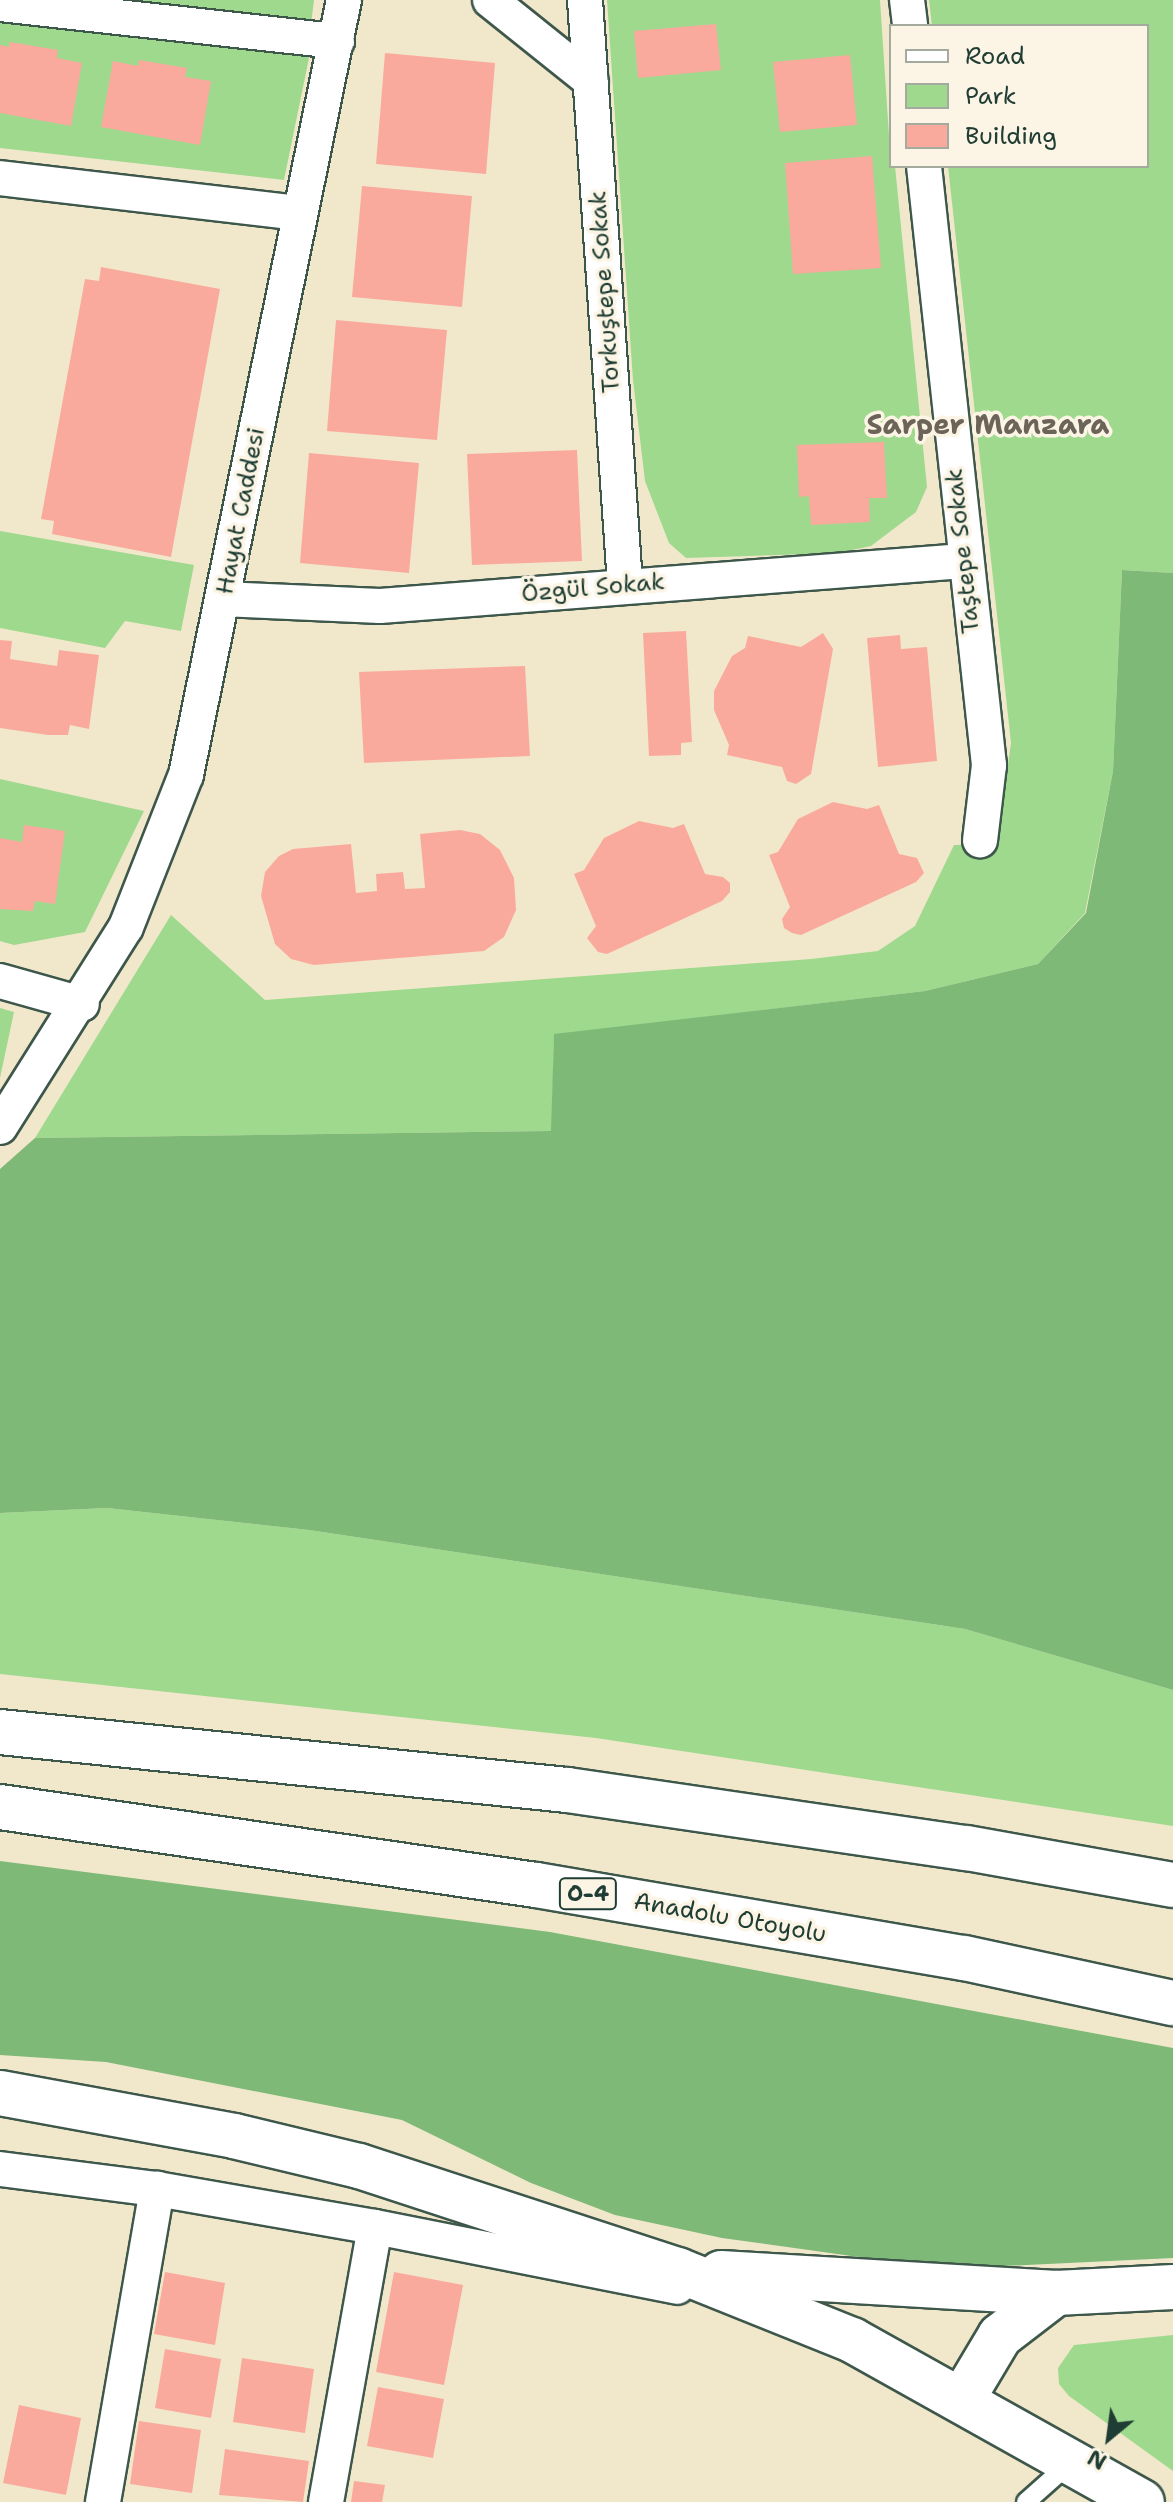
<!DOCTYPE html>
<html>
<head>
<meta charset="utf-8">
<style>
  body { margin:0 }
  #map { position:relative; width:1173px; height:2502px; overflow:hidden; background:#f1e8cc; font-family:"Shantell Sans",sans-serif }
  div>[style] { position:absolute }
  .green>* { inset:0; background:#9ed98d }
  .forest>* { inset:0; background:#7eb978 }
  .building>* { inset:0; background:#faaa9d }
  .roads { filter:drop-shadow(2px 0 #3e574b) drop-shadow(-2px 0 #3e574b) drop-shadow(0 2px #3e574b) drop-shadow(0 -2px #3e574b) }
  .service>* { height:18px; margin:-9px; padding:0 9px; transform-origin:9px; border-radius:9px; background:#fff }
  .minor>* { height:34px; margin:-17px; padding:0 17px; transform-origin:17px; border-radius:17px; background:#fff }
  .secondary>* { height:44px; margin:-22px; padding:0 22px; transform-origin:22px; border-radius:22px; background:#fff }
  .motorway>* { height:44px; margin:-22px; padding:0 22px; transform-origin:22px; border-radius:22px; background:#fff }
  span { translate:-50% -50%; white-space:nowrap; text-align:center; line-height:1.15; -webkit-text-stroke:7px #fcf5e5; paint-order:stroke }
  .shield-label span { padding:2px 6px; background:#fcf5e5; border:2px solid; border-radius:6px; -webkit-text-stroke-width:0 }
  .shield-label { font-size:22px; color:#1f3d34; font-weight:700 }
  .street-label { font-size:24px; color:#1f3d34 }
  .quarter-label { font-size:28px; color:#6c6359; font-weight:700 }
  .legend { position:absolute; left:889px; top:24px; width:260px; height:144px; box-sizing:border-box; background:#fcf5e5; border:2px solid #a4ab9e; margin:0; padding:10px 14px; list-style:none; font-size:24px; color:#1f3d34 }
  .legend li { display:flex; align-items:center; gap:16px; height:40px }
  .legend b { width:40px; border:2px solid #a4ab9e }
  .north { position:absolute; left:1069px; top:2398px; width:80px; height:80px; -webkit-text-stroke:6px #fcf5e5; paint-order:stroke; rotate:209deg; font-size:22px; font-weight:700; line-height:32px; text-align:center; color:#1f3d34 }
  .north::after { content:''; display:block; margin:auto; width:28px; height:36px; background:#1f3d34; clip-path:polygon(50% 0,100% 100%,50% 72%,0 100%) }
</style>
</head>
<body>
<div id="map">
  <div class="green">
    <i style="clip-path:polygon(77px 0,314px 0,311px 24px)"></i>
    <i style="clip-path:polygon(607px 0,880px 0,891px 166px,895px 166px,927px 487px,916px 512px,871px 546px,838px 553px,686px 558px,669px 543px,645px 481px,633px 380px)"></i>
    <i style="clip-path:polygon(929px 0,1173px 0,1173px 573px,1122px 570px,1113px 771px,1085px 913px,1038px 964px,925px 991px,554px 1035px,552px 1131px,35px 1138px,171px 915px,265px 1000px,811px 959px,878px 951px,915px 926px,954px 845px,997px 844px,1011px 743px,948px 166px,1147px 166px,1147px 26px,932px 26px)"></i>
    <i style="clip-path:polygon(0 17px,310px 53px,284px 180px,0 148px)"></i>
    <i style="clip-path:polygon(0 531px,194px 565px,181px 631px,125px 621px,105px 648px,0 628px)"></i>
    <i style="clip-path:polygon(0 779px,144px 811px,85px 932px,14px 945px,0 941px)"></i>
    <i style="clip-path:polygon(0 1008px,14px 1012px,0 1078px)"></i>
    <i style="clip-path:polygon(107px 1508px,309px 1530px,965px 1629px,1173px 1690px,1173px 1826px,596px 1738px,0 1674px,0 1513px)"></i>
    <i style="clip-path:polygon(1173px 2335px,1173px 2471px,1069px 2396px,1059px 2384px,1058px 2368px,1074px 2345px)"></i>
  </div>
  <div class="forest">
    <i style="clip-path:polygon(1122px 570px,1173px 573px,1173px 1690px,965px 1629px,309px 1530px,107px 1508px,0 1513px,0 1169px,35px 1138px,551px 1131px,554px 1034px,925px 991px,1038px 964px,1086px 913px,1113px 771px)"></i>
    <i style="clip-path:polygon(0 1861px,550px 1932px,1173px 2048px,1173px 2258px,1004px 2266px,873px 2259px,722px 2238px,615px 2215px,531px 2183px,402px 2120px,106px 2062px,0 2055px)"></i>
  </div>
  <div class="building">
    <i style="clip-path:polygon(716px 24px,721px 70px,638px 78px,634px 31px)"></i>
    <i style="clip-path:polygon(10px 42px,58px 50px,57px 58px,82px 63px,71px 126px,0 113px,0 45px,9px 47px)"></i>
    <i style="clip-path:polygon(385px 53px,495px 63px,486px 174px,376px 164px)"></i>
    <i style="clip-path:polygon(850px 55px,857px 125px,780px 132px,773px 62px)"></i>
    <i style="clip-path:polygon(139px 60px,187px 68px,185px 77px,211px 81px,200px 145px,101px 127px,113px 61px,138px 66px)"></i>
    <i style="clip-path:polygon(872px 156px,881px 268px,793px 274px,785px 163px)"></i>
    <i style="clip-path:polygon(362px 186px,472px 196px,462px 307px,352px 297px)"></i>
    <i style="clip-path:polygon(101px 267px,220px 289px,171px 557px,52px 534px,54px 521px,41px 519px,85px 279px,99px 281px)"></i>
    <i style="clip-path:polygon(336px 320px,447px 330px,437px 440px,327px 431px)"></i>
    <i style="clip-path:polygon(884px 442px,887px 498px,869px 498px,870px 522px,811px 525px,809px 496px,799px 497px,797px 445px)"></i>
    <i style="clip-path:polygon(577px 450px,582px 561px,472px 565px,467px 454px)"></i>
    <i style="clip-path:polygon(309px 453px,419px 463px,409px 573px,300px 563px)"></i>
    <i style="clip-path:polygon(686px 631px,692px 742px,681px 743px,681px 755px,649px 756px,643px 633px)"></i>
    <i style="clip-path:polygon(823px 633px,833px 649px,811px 774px,796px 784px,787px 781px,782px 767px,727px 755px,729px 745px,714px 710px,714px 691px,732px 656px,745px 648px,748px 636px,801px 647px)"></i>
    <i style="clip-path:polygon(900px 635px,901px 649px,927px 647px,937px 761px,878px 767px,867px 638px)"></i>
    <i style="clip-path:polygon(0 640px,12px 641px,10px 659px,57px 666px,59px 650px,99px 655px,89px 729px,70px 725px,68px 735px,48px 735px,0 728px)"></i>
    <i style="clip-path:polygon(525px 666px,530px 756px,364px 763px,359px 672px)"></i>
    <i style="clip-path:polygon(833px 802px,867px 809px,879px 805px,899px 854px,917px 858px,924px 873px,916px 882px,801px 935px,792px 933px,784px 928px,782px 919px,790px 907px,769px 855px,778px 852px,798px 819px)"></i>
    <i style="clip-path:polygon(639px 821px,673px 828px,684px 824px,705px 874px,723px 877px,730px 883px,730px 892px,722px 901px,607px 954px,598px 952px,587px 938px,596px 926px,574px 874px,584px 870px,604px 838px)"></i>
    <i style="clip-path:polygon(24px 825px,65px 831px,55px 904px,35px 901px,33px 911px,0 909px,0 838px,22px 842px)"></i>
    <i style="clip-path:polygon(460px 830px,480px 834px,500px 850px,514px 878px,516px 910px,504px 937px,484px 951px,314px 965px,291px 959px,275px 944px,261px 896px,265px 872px,279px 856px,293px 849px,351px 844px,356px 893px,377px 891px,376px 874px,403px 872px,405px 889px,425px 888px,420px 834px)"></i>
    <i style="clip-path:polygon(165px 2272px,225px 2283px,215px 2345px,154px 2334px)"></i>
    <i style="clip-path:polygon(394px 2272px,463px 2285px,444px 2385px,376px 2372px)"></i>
    <i style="clip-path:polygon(165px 2349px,221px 2359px,211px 2418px,155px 2408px)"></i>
    <i style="clip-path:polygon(242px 2358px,314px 2369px,305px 2433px,233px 2422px)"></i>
    <i style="clip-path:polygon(378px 2387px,444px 2399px,433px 2458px,367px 2446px)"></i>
    <i style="clip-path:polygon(19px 2405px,81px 2418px,66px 2495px,3px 2483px)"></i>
    <i style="clip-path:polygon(139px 2421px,201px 2430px,192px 2493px,130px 2484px)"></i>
    <i style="clip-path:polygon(225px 2449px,309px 2461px,303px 2502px,219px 2495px)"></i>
    <i style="clip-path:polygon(354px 2481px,385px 2485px,382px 2502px,351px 2502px)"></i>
  </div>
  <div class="roads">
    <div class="service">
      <i style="left:1026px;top:2502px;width:60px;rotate:-41.6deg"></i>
    </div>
    <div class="minor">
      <i style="left:490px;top:0;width:129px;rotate:38.7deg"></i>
      <i style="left:585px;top:0;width:585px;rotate:86.08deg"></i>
      <i style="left:907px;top:0;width:26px;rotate:83deg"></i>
      <i style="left:0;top:4px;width:339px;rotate:6.3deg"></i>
      <i style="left:924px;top:166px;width:603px;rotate:83.81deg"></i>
      <i style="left:989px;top:765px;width:76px;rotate:96.8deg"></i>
      <i style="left:0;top:178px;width:302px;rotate:6.7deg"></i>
      <i style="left:222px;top:599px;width:158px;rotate:2.5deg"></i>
      <i style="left:380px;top:606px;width:585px;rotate:-4.41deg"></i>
      <i style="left:0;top:981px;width:85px;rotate:15.7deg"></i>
      <i style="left:0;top:1127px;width:236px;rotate:-57.8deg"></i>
      <i style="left:126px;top:927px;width:163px;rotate:-68.5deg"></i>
      <i style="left:186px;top:775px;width:791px;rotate:-78.48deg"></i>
      <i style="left:0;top:2169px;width:158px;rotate:7.3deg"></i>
      <i style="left:157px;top:2189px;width:221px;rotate:9.9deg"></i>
      <i style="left:375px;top:2227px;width:308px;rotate:11.2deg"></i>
      <i style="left:103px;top:2502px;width:318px;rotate:-80.2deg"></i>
      <i style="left:326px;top:2502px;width:279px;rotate:-79.9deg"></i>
    </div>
    <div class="secondary">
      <i style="left:0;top:2093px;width:238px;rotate:10.4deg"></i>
      <i style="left:234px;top:2136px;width:129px;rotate:13.5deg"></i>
      <i style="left:359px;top:2166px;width:336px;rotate:18.1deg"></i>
      <i style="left:678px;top:2270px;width:188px;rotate:21.9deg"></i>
      <i style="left:852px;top:2340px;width:332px;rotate:29.2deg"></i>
      <i style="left:721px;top:2273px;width:336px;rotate:3.4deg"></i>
      <i style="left:1056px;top:2293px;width:117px;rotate:-2.9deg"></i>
      <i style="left:963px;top:2398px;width:72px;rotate:-59.2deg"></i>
      <i style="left:1000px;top:2336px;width:71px;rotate:-37.5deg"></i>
    </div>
    <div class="motorway">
      <i style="left:0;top:1732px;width:570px;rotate:5.84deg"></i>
      <i style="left:567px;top:1790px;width:404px;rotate:8.3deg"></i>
      <i style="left:967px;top:1848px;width:209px;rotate:10.2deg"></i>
      <i style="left:0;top:1807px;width:542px;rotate:8.28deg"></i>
      <i style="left:536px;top:1885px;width:434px;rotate:9.7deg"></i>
      <i style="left:964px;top:1958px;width:214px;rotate:12.2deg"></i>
    </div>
  </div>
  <div class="shield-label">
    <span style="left:588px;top:1894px">O-4</span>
  </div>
  <div class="street-label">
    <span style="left:605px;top:292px;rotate:-94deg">Torkuştepe Sokak</span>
    <span style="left:241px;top:511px;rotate:-79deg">Hayat Caddesi</span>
    <span style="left:963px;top:551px;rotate:-96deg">Taştepe Sokak</span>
    <span style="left:593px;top:588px;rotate:-5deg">Özgül Sokak</span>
    <span style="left:730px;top:1918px;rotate:10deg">Anadolu Otoyolu</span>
  </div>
  <div class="quarter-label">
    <span style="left:988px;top:424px">Sarper Manzara</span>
  </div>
  <ul class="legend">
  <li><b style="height:10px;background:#fff"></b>Road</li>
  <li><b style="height:22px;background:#9ed98d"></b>Park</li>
  <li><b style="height:22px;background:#faaa9d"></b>Building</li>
  </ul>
  <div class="north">N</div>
</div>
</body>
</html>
